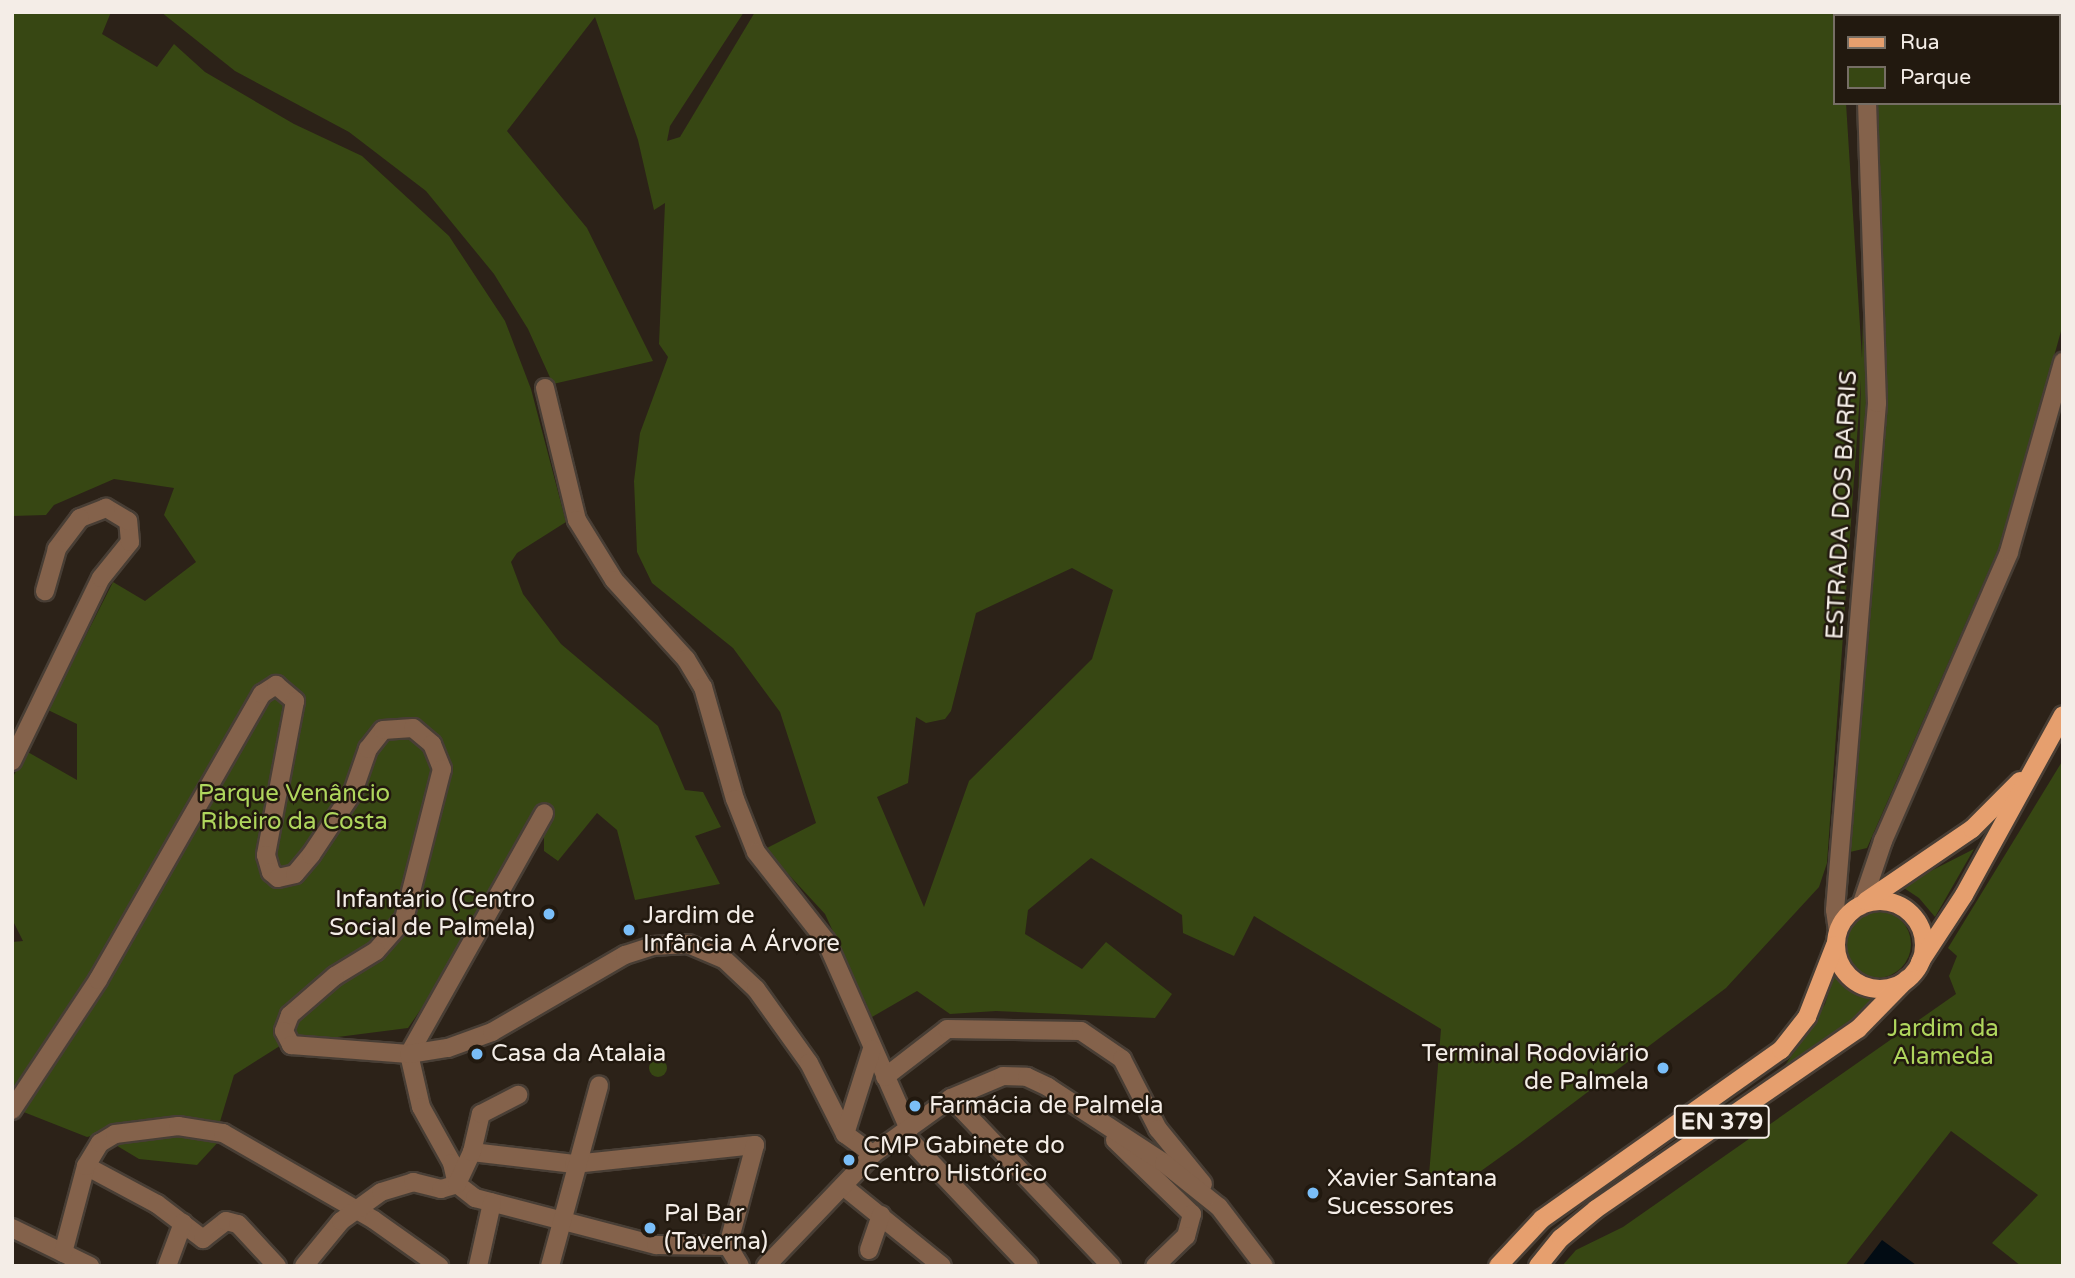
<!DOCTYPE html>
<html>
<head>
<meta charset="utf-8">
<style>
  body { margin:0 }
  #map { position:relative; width:2075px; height:1278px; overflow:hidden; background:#2c2218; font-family:"Varela Round",sans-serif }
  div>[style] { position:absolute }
  .green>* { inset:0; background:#374713 }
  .round { border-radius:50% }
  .water>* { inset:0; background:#020c14 }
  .roads { filter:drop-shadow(2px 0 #483e35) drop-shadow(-2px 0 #483e35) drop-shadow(0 2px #483e35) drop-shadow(0 -2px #483e35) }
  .minor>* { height:18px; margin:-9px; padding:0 9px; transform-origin:9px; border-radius:9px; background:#84624b }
  .major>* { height:18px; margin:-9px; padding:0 9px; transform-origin:9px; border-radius:9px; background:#e69f6e }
  .major>.ring { margin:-9px; padding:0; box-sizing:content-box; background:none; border:18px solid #e69f6e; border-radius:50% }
  .dots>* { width:19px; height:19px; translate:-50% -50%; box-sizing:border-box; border:4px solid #22190f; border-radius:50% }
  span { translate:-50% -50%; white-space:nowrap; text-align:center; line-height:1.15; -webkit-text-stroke:5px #22190f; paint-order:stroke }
  .shield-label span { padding:2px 5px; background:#22190f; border:2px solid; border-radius:5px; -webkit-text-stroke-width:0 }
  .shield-label { font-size:23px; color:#f4ede7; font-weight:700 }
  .street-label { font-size:24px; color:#f4ede7 }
  .park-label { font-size:24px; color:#afd65d }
  .poi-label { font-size:24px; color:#f4ede7 }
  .right { translate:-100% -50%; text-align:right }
  .left { translate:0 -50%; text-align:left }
  .frame { position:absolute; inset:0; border:14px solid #f4ede7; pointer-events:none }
  .legend { position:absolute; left:1833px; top:14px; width:228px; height:91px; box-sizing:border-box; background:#22190f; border:2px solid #766e65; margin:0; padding:9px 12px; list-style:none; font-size:21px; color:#f4ede7 }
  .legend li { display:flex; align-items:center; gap:14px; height:35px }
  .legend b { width:35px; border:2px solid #766e65 }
</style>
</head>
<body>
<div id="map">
  <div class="green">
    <i style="clip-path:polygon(12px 12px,111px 12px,102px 34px,157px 67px,174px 44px,205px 72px,294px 124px,362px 156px,449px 236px,505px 321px,531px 389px,566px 522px,517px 553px,511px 562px,523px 594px,561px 644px,658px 726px,685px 790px,703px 792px,721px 827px,695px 836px,720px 884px,635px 900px,617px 830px,597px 813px,558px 861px,544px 851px,544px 815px,505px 887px,408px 1028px,283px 1044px,234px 1075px,219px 1125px,168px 1118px,87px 1137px,16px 1109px,12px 1114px,12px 942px,23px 941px,12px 919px,12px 779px,26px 751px,77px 780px,77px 724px,48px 710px,113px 582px,145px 601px,196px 562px,164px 515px,174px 488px,114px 479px,54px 505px,46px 515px,12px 516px)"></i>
    <i style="clip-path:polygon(evenodd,161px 12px,744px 12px,670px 126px,667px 141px,680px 137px,755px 12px,1841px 12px,1835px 16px,1835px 103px,1846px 103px,1862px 358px,1868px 103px,2059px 103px,2059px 16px,1871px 16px,1871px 12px,2063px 12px,2063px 324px,2004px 536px,1867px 848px,1850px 852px,1861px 380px,1827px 863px,1819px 887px,1726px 988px,1520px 1143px,1467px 1181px,1429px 1175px,1441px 1029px,1254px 916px,1234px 956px,1183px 933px,1182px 915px,1091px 858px,1028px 910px,1025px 934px,1082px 969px,1106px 942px,1172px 994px,1155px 1018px,996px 1011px,950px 1014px,917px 991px,872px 1017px,825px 914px,765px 849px,816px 823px,780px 712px,733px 648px,652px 583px,637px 552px,634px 481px,640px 433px,668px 357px,659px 344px,665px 203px,654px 210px,638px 140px,595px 17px,507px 131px,587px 228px,653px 361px,553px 384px,528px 329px,494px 274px,426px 191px,349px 132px,235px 71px,161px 12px,1072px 568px,1113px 590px,1092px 659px,969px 781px,924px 907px,877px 797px,908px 783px,916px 717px,926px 723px,945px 719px,951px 711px,976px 613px,1072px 568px)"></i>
    <i style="clip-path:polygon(2063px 760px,2063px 1266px,2021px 1266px,1992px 1243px,2038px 1195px,1951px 1131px,1845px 1266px,1562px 1266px,1576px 1250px,1623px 1227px,1956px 994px,1949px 976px,1957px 956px,1948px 948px)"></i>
    <i style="clip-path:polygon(1974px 849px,1935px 917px,1919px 898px,1901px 886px)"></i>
    <i class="round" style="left:1843px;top:910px;width:68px;height:68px"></i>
    <i style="clip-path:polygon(1835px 972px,1852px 992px,1878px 1002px,1784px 1067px,1825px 1004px)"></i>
    <i class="round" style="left:649px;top:1059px;width:18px;height:18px"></i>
    <i style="clip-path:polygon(165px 1133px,221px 1139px,197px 1165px,139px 1159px,114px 1144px)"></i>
  </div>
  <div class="water">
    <i style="clip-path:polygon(1882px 1240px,1916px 1265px,1862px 1266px)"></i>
  </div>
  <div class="roads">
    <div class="minor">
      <i style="left:1864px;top:12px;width:4px;rotate:90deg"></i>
      <i style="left:545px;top:388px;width:136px;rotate:76.4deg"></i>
      <i style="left:577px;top:520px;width:70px;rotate:58.3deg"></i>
      <i style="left:614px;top:580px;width:107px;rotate:47.7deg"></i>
      <i style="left:686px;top:659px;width:33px;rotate:59deg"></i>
      <i style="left:703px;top:687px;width:116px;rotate:74.1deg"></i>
      <i style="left:735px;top:799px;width:57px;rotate:68.4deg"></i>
      <i style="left:756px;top:852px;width:113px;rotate:51.8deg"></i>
      <i style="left:826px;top:941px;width:206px;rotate:66.2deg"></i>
      <i style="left:12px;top:761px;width:203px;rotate:-64.1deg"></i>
      <i style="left:101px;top:578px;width:46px;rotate:-51.1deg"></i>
      <i style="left:130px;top:542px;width:21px;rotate:-95deg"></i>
      <i style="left:128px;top:521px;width:26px;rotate:-149deg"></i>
      <i style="left:106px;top:508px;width:28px;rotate:159deg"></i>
      <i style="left:80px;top:518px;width:39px;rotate:127deg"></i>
      <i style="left:57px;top:549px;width:44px;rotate:105.9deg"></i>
      <i style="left:1861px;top:906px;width:69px;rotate:-71.3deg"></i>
      <i style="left:1883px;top:841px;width:315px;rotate:-66.4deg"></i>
      <i style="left:2009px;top:552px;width:198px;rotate:-74.1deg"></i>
      <i style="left:1838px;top:931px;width:21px;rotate:-98deg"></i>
      <i style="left:1835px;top:910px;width:509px;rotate:-85.26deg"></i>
      <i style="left:1877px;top:403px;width:300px;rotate:-91.9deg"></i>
      <i style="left:409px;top:1054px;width:54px;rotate:77.2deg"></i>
      <i style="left:421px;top:1107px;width:64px;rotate:61deg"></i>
      <i style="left:452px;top:1163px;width:22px;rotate:77deg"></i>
      <i style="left:457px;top:1184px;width:23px;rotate:38deg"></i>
      <i style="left:475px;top:1198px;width:187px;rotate:14.6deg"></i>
      <i style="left:656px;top:1245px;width:72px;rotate:0.8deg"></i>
      <i style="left:728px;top:1246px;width:23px;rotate:59deg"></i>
      <i style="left:409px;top:1054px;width:276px;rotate:-60.7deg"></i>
      <i style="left:885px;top:1077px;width:78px;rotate:-37.7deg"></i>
      <i style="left:947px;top:1029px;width:134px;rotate:0.9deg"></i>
      <i style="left:1081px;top:1031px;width:50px;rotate:34.3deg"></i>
      <i style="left:1122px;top:1059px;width:79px;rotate:62.8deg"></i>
      <i style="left:1158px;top:1129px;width:71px;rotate:50.7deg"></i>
      <i style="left:951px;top:1098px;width:232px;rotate:46.4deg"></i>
      <i style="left:12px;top:1110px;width:156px;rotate:-56.5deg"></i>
      <i style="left:98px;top:980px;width:330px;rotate:-60.2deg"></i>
      <i style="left:262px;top:694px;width:17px;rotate:-33deg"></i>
      <i style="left:276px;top:685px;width:25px;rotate:40deg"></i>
      <i style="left:295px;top:701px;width:157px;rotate:100.7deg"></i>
      <i style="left:266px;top:855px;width:18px;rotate:74deg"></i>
      <i style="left:271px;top:872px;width:9px;rotate:41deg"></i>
      <i style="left:278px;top:878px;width:17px;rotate:-13deg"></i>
      <i style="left:295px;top:874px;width:25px;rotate:-50deg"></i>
      <i style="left:311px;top:855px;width:76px;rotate:-56.3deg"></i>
      <i style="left:353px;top:792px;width:46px;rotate:-70.8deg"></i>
      <i style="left:368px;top:749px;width:24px;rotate:-52deg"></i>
      <i style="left:383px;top:730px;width:30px;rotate:-4deg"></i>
      <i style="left:413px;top:728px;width:25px;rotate:40deg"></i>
      <i style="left:432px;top:744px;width:27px;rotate:68deg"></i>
      <i style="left:442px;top:769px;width:155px;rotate:104.2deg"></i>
      <i style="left:404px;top:919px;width:43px;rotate:131.2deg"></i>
      <i style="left:376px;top:951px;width:48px;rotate:148.6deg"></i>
      <i style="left:335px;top:976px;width:60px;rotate:139.1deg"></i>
      <i style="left:290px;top:1015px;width:17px;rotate:111deg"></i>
      <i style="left:284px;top:1031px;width:16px;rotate:63deg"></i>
      <i style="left:291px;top:1045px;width:118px;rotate:4.4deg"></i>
      <i style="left:409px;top:1054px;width:39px;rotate:-9deg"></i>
      <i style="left:448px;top:1048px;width:47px;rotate:-20deg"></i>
      <i style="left:492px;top:1032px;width:154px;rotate:-30.1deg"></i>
      <i style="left:625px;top:955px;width:28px;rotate:-18deg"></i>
      <i style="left:652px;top:946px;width:36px;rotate:-3deg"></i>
      <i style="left:688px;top:944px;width:39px;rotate:23deg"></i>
      <i style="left:724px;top:959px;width:44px;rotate:43.2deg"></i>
      <i style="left:756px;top:989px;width:91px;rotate:54.4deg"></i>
      <i style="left:809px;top:1063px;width:80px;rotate:63.1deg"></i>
      <i style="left:845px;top:1134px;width:34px;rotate:36deg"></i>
      <i style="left:903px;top:1133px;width:183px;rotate:46.5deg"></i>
      <i style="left:845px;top:1134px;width:89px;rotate:-72.4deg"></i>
      <i style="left:1115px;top:1140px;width:107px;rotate:43.9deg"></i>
      <i style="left:1192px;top:1214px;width:23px;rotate:105deg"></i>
      <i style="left:1186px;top:1236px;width:43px;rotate:135.9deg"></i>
      <i style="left:472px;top:1152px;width:103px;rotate:6.7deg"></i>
      <i style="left:574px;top:1164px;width:182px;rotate:-6deg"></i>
      <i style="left:755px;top:1145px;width:105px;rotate:105deg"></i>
      <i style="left:86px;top:1166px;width:81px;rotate:28.2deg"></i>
      <i style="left:157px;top:1204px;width:58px;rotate:37.3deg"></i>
      <i style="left:203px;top:1239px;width:29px;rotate:-38deg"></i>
      <i style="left:226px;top:1221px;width:12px;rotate:14deg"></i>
      <i style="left:238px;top:1224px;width:57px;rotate:47.1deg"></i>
      <i style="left:843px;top:1186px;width:127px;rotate:38.9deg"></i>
      <i style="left:12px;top:1228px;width:87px;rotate:26deg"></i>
      <i style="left:869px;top:1250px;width:37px;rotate:-71deg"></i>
      <i style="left:63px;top:1253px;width:90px;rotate:-75.2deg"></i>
      <i style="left:86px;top:1166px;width:27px;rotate:-59deg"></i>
      <i style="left:100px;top:1143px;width:17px;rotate:-31deg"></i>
      <i style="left:115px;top:1134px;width:64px;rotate:-7.2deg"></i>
      <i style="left:178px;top:1126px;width:46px;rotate:8.8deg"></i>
      <i style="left:223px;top:1133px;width:174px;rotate:29.9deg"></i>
      <i style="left:374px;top:1220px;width:80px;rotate:35.3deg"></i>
      <i style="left:167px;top:1266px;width:46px;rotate:-69.6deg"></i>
      <i style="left:304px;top:1266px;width:58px;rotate:-50.6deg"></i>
      <i style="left:341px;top:1221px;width:49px;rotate:-35.9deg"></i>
      <i style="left:381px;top:1192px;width:34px;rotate:-17deg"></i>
      <i style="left:413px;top:1182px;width:29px;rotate:14deg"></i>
      <i style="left:441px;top:1189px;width:17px;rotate:-17deg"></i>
      <i style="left:457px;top:1184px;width:35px;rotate:-65deg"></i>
      <i style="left:472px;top:1152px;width:39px;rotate:-77deg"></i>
      <i style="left:481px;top:1114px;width:42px;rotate:-27.2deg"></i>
      <i style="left:478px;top:1266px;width:65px;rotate:-77.5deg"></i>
      <i style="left:550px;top:1266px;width:187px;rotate:-74.8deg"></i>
      <i style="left:766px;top:1266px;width:155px;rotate:-46.3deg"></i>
      <i style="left:873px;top:1154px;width:96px;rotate:-35.7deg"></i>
      <i style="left:951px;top:1098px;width:56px;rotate:-22.9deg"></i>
      <i style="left:1003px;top:1076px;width:24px;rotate:2deg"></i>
      <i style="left:1027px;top:1077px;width:23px;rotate:25deg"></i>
      <i style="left:1048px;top:1087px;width:139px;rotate:33.2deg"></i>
      <i style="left:1164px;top:1163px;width:70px;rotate:38.7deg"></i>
      <i style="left:1219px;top:1207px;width:74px;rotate:52.7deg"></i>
    </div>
    <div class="major">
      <i class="ring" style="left:1836px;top:901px;width:70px;height:70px"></i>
      <i style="left:1866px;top:901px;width:128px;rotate:-34.2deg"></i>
      <i style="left:1972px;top:829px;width:68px;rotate:-45deg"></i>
      <i style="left:1920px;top:962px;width:80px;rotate:-56.7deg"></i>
      <i style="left:1964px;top:895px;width:205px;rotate:-61.2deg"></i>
      <i style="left:1498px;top:1266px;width:64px;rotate:-46.9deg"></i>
      <i style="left:1542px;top:1219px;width:293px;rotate:-35.3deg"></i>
      <i style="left:1781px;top:1050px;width:42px;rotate:-51.8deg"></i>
      <i style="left:1807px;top:1017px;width:77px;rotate:-68.7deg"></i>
      <i style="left:1538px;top:1266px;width:36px;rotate:-51deg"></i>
      <i style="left:1561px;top:1238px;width:45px;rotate:-39.6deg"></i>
      <i style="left:1596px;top:1209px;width:318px;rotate:-34.5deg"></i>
      <i style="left:1858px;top:1029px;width:70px;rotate:-45.6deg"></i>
    </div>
  </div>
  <div class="dots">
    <i style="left:549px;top:914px;background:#7abef8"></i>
    <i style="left:629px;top:930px;background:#7abef8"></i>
    <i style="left:477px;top:1054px;background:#7abef8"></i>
    <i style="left:1663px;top:1068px;background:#7abef8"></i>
    <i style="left:915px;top:1106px;background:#7abef8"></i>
    <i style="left:849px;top:1160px;background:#7abef8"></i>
    <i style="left:1313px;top:1193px;background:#7abef8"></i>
    <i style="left:650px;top:1228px;background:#7abef8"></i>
  </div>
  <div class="shield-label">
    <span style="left:1722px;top:1122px">EN 379</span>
  </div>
  <div class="street-label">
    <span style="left:1842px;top:505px;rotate:-87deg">ESTRADA DOS BARRIS</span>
  </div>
  <div class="park-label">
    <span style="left:294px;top:808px">Parque Venâncio<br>Ribeiro da Costa</span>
    <span style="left:1943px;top:1043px">Jardim da<br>Alameda</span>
  </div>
  <div class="poi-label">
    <span class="right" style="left:535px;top:914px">Infantário (Centro<br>Social de Palmela)</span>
    <span class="left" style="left:643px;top:930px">Jardim de<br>Infância A Árvore</span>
    <span class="left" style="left:491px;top:1054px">Casa da Atalaia</span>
    <span class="right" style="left:1649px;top:1068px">Terminal Rodoviário<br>de Palmela</span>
    <span class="left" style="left:929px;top:1106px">Farmácia de Palmela</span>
    <span class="left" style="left:863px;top:1160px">CMP Gabinete do<br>Centro Histórico</span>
    <span class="left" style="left:1327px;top:1193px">Xavier Santana<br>Sucessores</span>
    <span class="left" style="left:664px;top:1228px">Pal Bar<br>(Taverna)</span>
  </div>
  <div class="frame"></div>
  <ul class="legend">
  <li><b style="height:9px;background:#e69f6e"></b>Rua</li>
  <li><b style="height:19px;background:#374713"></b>Parque</li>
  </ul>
</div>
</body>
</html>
